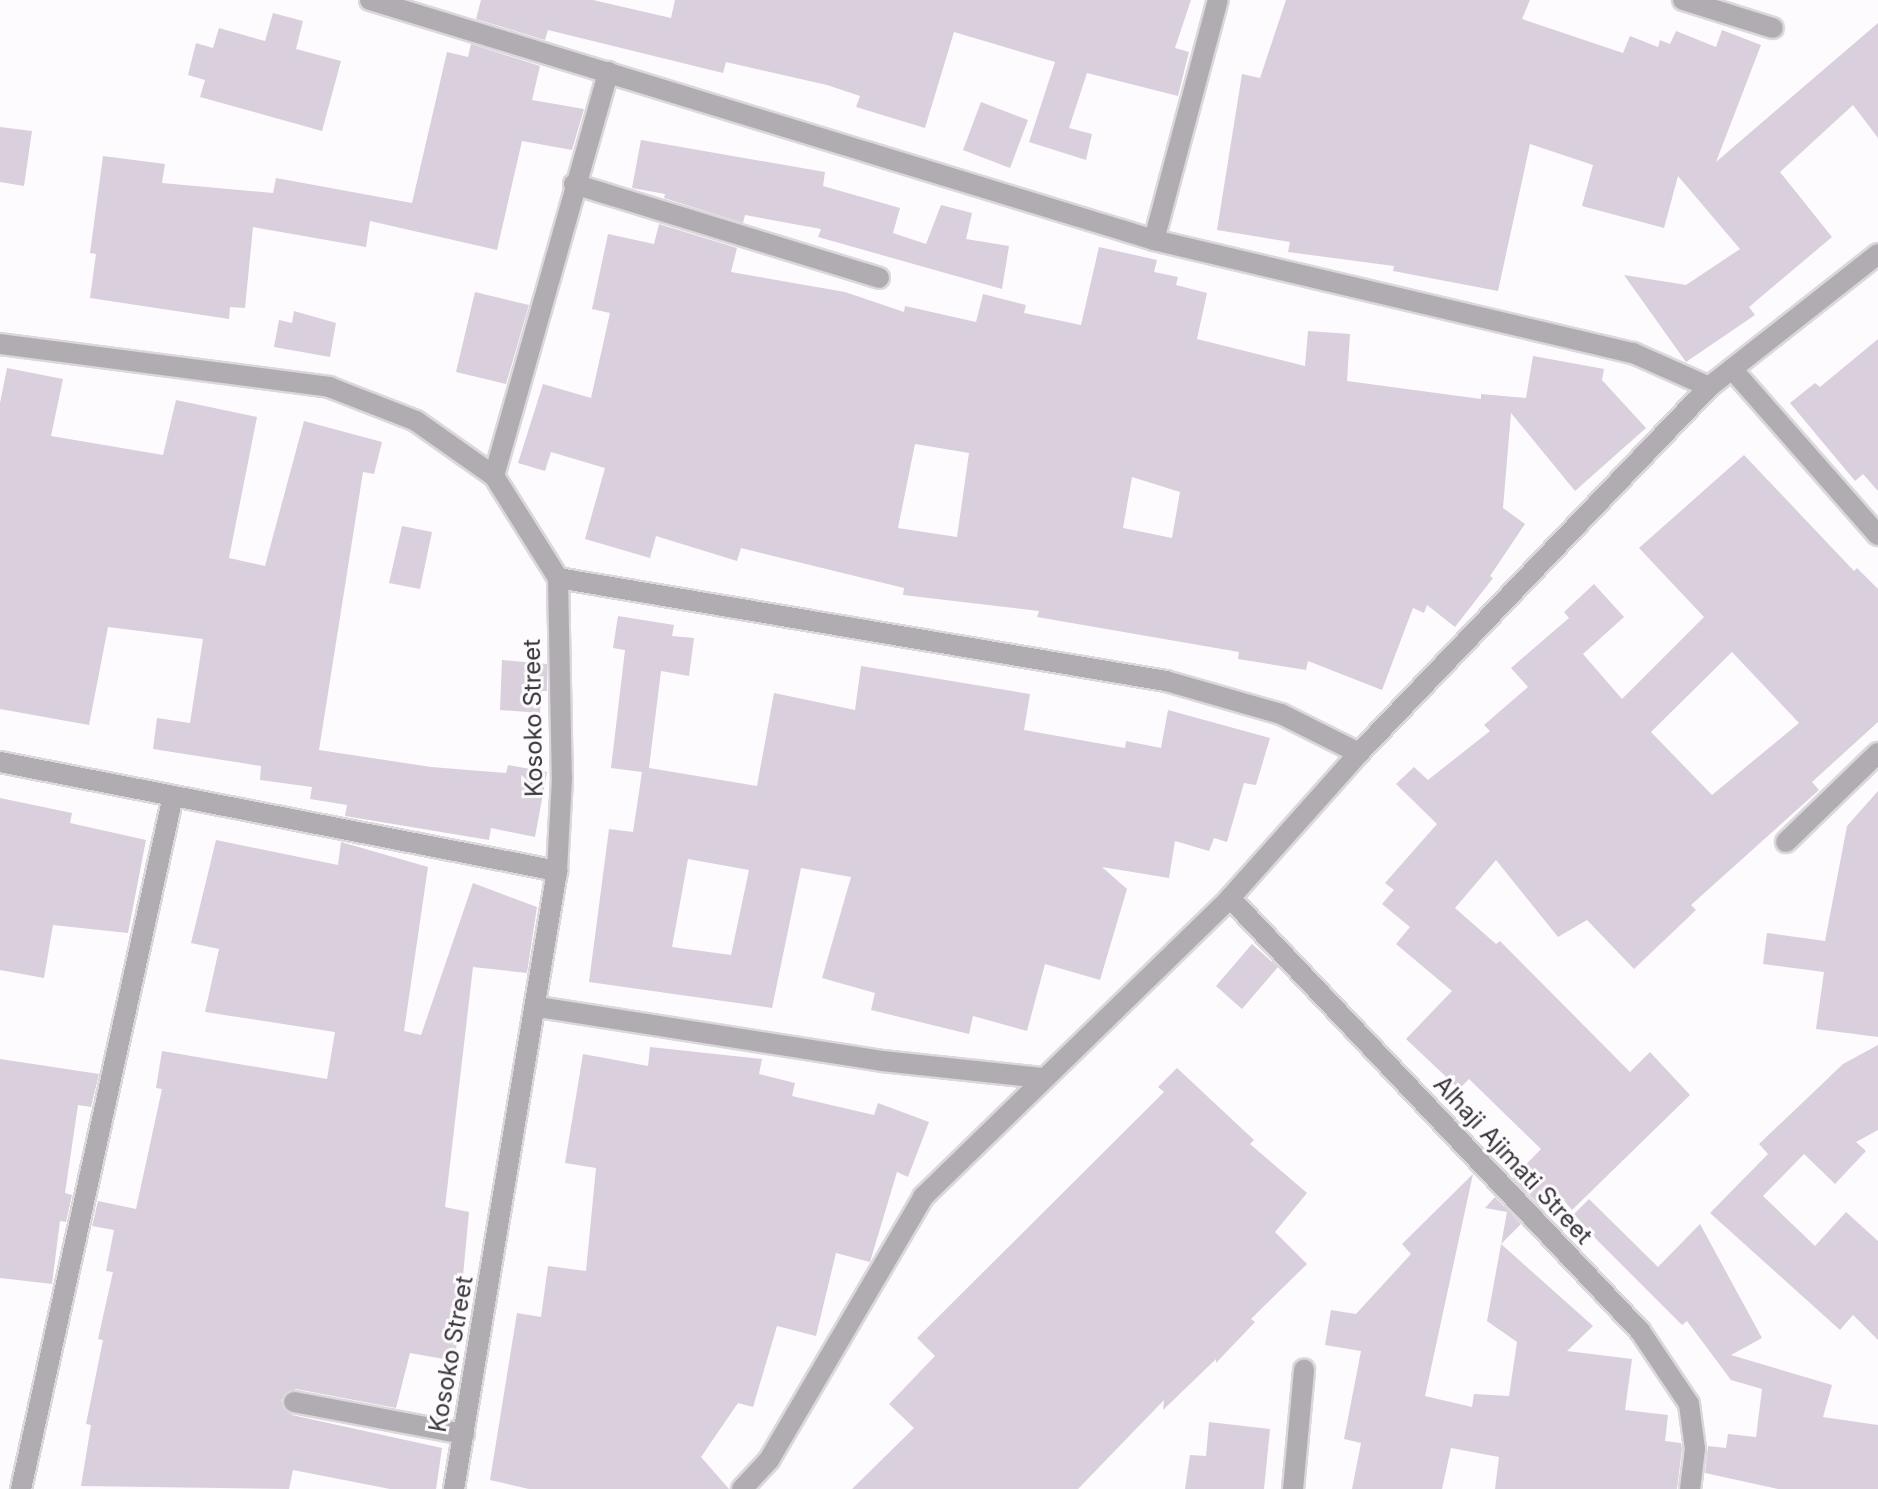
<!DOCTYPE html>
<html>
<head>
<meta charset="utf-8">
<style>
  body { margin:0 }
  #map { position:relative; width:1878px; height:1489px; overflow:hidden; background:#fdfbfd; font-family:Inter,sans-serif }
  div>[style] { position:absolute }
  .building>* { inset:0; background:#dacfdc }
  .roads { filter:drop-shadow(2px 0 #dad8da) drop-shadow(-2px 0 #dad8da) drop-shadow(0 2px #dad8da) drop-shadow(0 -2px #dad8da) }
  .minor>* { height:20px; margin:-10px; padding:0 10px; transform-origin:10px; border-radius:10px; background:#b1acb2 }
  span { translate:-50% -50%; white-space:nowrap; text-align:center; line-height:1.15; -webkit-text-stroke:6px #fdfbfd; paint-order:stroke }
  .street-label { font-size:24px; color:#3a363b }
</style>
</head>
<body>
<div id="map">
  <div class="building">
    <i style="clip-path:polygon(481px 0,593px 0,671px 18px,675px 0,1191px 0,1175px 48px,1189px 52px,1178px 96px,1087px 73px,1069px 128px,1092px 134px,1086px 160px,1029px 142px,1055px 62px,954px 32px,925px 128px,856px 107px,860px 96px,827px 85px,726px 62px,723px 73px,548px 30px,545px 40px,476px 19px)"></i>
    <i style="clip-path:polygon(1286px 0,1530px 0,1522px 19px,1623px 53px,1630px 36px,1658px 47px,1660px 40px,1670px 44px,1676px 31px,1716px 47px,1722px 30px,1761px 45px,1716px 162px,1878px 23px,1878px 138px,1853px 105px,1780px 172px,1832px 237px,1749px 307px,1755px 315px,1686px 362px,1624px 275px,1686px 285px,1740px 249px,1678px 176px,1664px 228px,1582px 206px,1593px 165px,1530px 144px,1498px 291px,1393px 271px,1394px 266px,1288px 252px,1290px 242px,1217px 230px,1242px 74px,1260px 78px)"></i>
    <i style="clip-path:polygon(273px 13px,303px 21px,296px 49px,341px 61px,322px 131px,200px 97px,205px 80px,188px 75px,196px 43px,213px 48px,219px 28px,265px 41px)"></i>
    <i style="clip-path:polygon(471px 44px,540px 66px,532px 100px,584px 109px,572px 150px,522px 141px,497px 250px,370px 221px,366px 247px,253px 227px,245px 308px,230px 307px,229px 319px,90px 298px,96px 254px,90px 253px,103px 156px,165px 164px,162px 183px,273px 193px,276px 178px,412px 203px,447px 52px,468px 57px)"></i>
    <i style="clip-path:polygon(981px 102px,1028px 120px,1010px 168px,963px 150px)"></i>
    <i style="clip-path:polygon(0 127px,32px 131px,24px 186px,0 182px)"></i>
    <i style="clip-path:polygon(641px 140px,825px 172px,823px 186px,900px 208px,893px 233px,926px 244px,941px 205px,972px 213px,966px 239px,1009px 246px,1002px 289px,818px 237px,821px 229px,745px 215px,743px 223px,664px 198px,665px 194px,632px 188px)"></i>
    <i style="clip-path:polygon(evenodd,659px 224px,737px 248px,731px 272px,845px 292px,904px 312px,905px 306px,976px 322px,983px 294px,1026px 305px,1024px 313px,1081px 325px,1099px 247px,1157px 260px,1154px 272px,1178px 277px,1176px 285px,1207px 293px,1197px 339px,1305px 366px,1308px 331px,1350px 334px,1347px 381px,1481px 399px,1481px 394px,1526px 398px,1533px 356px,1604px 369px,1602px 380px,1646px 428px,1575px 491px,1511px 413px,1503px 508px,1525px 524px,1490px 576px,1493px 578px,1455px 627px,1427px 605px,1424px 613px,1413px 608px,1382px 690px,1308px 661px,1306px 670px,1238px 659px,1239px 652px,1037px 617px,1039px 611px,903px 595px,904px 588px,741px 548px,737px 561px,656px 536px,650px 558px,585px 539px,605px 468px,551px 452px,545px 471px,518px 463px,543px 384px,591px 398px,610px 313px,592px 309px,608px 234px,654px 244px,659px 224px,915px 444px,969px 453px,957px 537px,898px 528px,915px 444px,659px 224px,1132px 477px,1180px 492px,1172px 538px,1123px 528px,1132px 477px)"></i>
    <i style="clip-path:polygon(475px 292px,529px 305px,506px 384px,456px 372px)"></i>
    <i style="clip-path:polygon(294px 311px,336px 323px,330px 357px,274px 347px,279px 320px,292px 323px)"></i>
    <i style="clip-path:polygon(1878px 339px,1878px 491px,1863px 474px,1855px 481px,1790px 403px,1815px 383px,1820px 387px)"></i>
    <i style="clip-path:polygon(7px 368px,63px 379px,51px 436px,163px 455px,176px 400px,257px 417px,229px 558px,265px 566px,304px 421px,382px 442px,374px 474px,363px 472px,319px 750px,431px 767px,506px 773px,508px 765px,547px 772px,535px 837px,491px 828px,489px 840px,345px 816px,347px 805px,310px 799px,312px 787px,260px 780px,261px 766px,153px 749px,157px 718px,190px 723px,203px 639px,108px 627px,89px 725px,0 709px,0 403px)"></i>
    <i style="clip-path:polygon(evenodd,1744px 455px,1854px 571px,1857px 568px,1878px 589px,1878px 722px,1812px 782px,1819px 790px,1691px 905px,1696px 910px,1634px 969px,1587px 920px,1558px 937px,1496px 860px,1455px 908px,1496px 944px,1500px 941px,1630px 1072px,1650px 1052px,1690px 1095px,1572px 1210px,1554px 1189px,1539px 1205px,1513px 1178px,1541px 1149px,1469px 1079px,1459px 1089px,1406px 1039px,1452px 991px,1396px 944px,1410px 927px,1382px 904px,1394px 890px,1385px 883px,1437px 824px,1396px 784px,1414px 767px,1428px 780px,1490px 731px,1484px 725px,1528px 687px,1511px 668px,1569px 618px,1564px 612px,1594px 584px,1624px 617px,1583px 654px,1622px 699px,1704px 617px,1639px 548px,1744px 455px,1732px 652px,1799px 723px,1712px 795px,1651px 732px,1732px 652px)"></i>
    <i style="clip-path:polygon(402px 526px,432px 532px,420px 589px,389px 583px)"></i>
    <i style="clip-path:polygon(evenodd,618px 616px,674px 625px,672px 636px,694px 638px,689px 676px,661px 671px,649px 768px,757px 786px,774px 693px,855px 710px,861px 666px,1030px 694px,1024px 730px,1125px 748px,1126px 741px,1161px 748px,1168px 710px,1270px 738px,1256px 785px,1244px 783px,1227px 842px,1214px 838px,1209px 851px,1175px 841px,1169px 878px,1102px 867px,1127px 889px,1100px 980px,1045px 964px,1027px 1031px,973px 1016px,969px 1034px,871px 1010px,875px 993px,822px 978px,851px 877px,801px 868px,772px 1008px,589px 982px,609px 829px,633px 832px,642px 772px,611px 768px,625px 650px,613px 648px,618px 616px,688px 859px,749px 870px,731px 955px,672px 947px,688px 859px)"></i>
    <i style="clip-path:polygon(502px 660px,547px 664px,547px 691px,542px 691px,540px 713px,500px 710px)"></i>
    <i style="clip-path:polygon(1878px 791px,1878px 1037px,1816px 1029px,1824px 972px,1763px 964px,1767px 933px,1825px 941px,1847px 826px)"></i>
    <i style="clip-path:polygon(0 798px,72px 813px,70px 823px,146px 840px,128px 933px,53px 925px,44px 978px,0 970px)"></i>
    <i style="clip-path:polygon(216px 840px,338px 865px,341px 842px,428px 867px,404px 1031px,421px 1035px,473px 883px,537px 907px,527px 973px,473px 967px,445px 1207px,469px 1212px,455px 1361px,410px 1353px,396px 1408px,296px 1389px,281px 1400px,292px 1415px,442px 1448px,436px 1489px,390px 1489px,293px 1470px,289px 1489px,81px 1486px,91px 1425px,86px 1424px,103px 1340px,98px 1339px,113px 1272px,106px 1271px,114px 1230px,92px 1226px,98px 1201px,136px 1209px,162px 1089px,156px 1088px,162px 1051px,327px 1079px,335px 1032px,205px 1012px,219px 949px,191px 943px)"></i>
    <i style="clip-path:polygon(1252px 944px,1278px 967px,1242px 1009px,1216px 986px)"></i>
    <i style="clip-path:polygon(1878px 1045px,1878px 1130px,1856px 1142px,1866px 1151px,1835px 1184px,1804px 1154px,1763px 1196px,1815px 1246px,1846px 1212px,1878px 1241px,1878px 1340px,1853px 1315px,1840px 1330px,1710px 1213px,1768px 1154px,1759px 1144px,1843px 1064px)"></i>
    <i style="clip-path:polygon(650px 1047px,762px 1059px,759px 1074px,795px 1083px,792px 1096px,874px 1115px,878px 1103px,929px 1122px,908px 1177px,897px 1172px,870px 1262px,836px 1253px,816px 1336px,777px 1326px,753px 1407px,738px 1403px,701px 1457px,729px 1489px,529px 1489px,490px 1480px,517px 1313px,541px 1317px,548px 1266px,586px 1271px,596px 1168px,565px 1163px,583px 1054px,648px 1066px)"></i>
    <i style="clip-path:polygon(0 1059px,99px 1074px,91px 1107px,78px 1105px,65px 1193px,72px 1195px,66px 1222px,60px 1221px,52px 1284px,0 1278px)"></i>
    <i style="clip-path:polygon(1177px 1068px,1254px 1140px,1250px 1144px,1307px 1193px,1275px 1232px,1307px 1264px,1251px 1319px,1255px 1322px,1216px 1363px,1216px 1359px,1163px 1410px,1164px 1400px,1078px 1489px,852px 1489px,914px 1428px,889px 1404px,935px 1356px,917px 1338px,1164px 1092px,1158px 1087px)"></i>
    <i style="clip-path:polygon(1473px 1174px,1425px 1396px,1472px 1407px,1474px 1394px,1509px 1396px,1517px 1342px,1487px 1321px,1507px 1212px,1485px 1208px,1495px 1197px,1521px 1224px,1501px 1244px,1593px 1326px,1567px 1351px,1632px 1359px,1625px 1410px,1668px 1415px,1665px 1441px,1681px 1443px,1682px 1449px,1677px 1489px,1495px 1489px,1499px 1457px,1451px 1448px,1442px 1489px,1352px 1489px,1361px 1443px,1344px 1439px,1361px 1351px,1325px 1345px,1331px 1310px,1356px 1314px,1411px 1254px,1402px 1244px)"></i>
    <i style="clip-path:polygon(1589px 1199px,1658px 1267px,1700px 1224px,1762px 1338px,1731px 1355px,1832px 1385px,1823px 1417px,1878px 1425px,1878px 1489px,1778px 1489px,1705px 1473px,1708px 1446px,1726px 1448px,1728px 1434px,1756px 1437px,1762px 1389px,1731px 1380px,1687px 1321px,1682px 1325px,1593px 1236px,1574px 1214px)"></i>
    <i style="clip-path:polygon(1209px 1422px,1270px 1429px,1264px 1489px,1185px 1489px,1190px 1455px,1206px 1456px)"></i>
  </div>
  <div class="roads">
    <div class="minor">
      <i style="left:370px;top:0;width:820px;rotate:17.02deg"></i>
      <i style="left:1154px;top:240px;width:492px;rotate:13.3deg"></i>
      <i style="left:1633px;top:353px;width:83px;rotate:24.1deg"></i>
      <i style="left:1683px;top:0;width:94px;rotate:17.3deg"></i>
      <i style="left:574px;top:184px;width:319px;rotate:17.1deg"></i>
      <i style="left:1154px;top:240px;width:248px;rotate:-75.1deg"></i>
      <i style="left:0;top:344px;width:332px;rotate:7.4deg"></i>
      <i style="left:329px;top:387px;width:93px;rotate:21.3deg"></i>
      <i style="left:416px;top:421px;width:95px;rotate:35.2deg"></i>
      <i style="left:494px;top:476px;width:120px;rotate:57.9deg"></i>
      <i style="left:558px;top:578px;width:200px;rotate:88.9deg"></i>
      <i style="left:562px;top:778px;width:93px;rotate:93.1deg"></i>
      <i style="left:557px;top:871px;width:627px;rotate:99.46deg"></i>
      <i style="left:1732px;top:369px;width:221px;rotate:48.7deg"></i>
      <i style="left:494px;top:476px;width:420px;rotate:-74.2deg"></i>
      <i style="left:558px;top:578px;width:617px;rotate:9.62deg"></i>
      <i style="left:1166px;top:681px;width:120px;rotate:16deg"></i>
      <i style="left:1281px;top:714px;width:87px;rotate:26.6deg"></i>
      <i style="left:0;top:762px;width:568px;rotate:11.07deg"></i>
      <i style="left:1786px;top:842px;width:128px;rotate:-44.1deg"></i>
      <i style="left:1230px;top:898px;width:596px;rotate:46.56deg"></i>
      <i style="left:1640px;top:1331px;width:88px;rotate:56.1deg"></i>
      <i style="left:1689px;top:1404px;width:45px;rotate:82.4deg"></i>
      <i style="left:1695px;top:1449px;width:40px;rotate:97.1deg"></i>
      <i style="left:538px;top:1007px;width:349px;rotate:8.9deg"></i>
      <i style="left:883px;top:1061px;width:159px;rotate:6.1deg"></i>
      <i style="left:294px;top:1402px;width:173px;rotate:10.7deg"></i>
      <i style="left:21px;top:1489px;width:709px;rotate:-77.63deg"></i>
      <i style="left:742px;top:1489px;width:40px;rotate:-47deg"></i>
      <i style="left:769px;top:1460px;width:305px;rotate:-59.6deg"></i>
      <i style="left:923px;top:1197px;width:429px;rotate:-44.2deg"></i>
      <i style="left:1230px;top:898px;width:194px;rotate:-48.3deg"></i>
      <i style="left:1359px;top:753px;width:506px;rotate:-46.28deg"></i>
      <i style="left:1709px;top:387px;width:215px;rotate:-38.2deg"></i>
      <i style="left:1293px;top:1489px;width:120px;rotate:-84.7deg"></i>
    </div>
  </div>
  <div class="street-label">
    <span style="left:533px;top:718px;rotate:-91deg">Kosoko Street</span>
    <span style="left:1513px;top:1160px;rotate:47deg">Alhaji Ajimati Street</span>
    <span style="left:451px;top:1354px;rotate:-80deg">Kosoko Street</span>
  </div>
</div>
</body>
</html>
